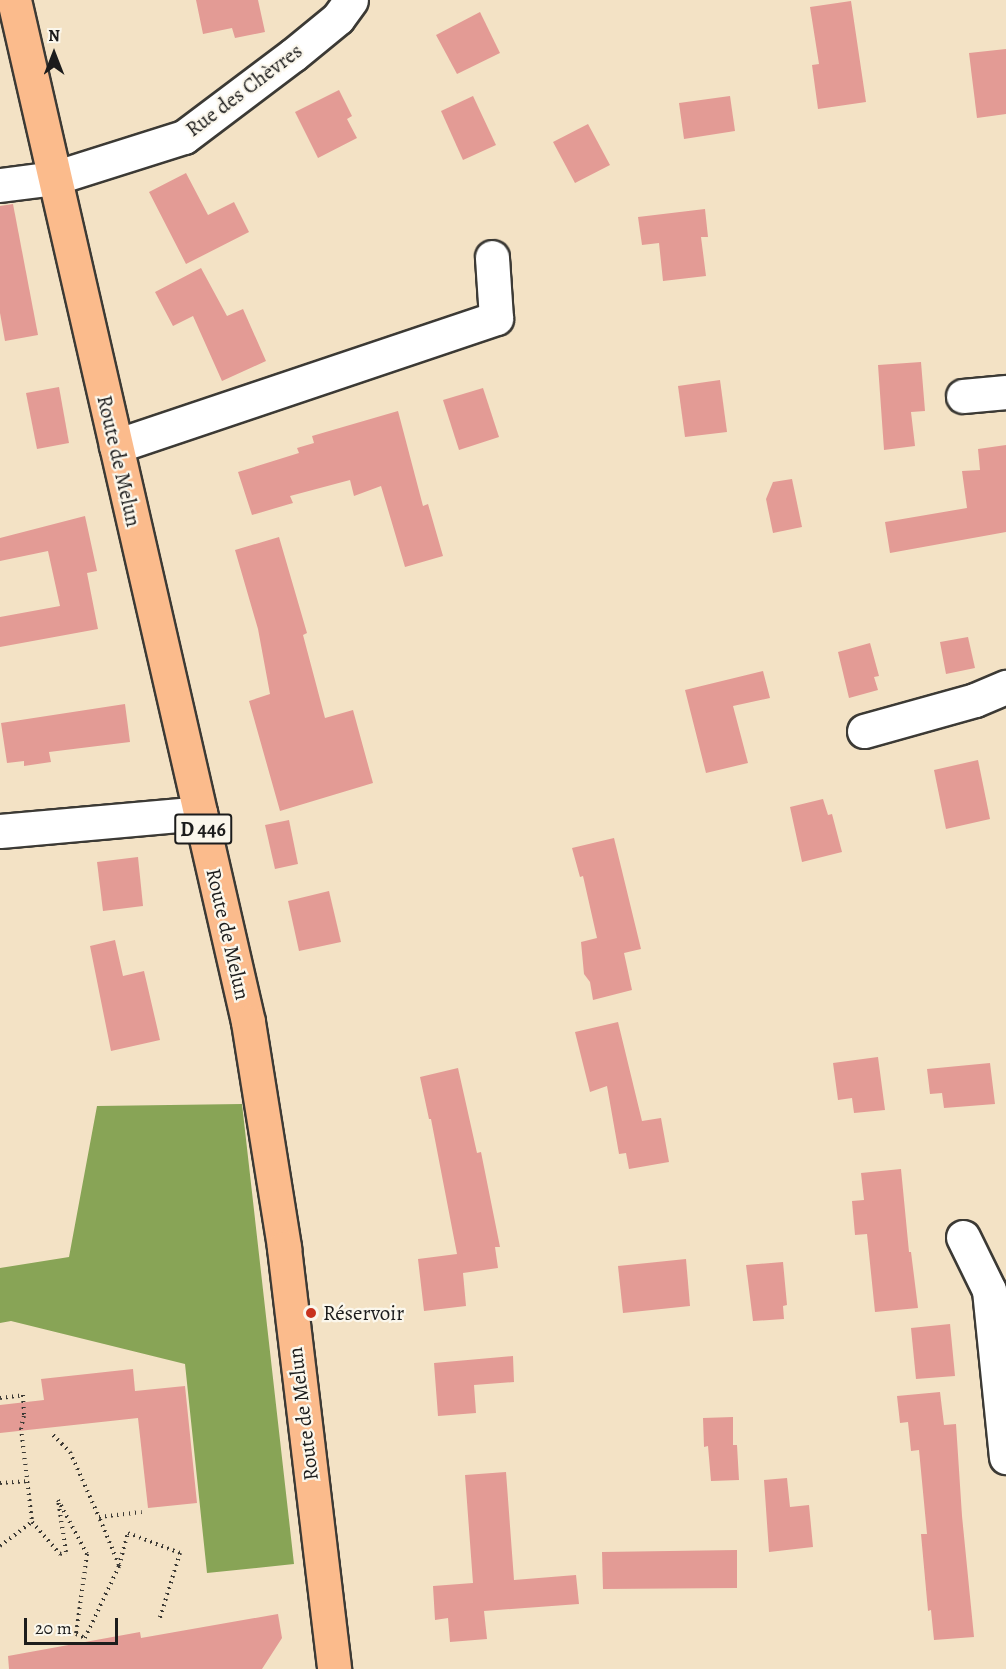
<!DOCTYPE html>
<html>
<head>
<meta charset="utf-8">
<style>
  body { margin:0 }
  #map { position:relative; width:1006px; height:1669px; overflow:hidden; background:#f3e2c5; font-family:Alegreya,serif }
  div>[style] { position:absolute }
  .forest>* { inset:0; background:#88a456 }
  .building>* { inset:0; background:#e39b95 }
  .path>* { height:4px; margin-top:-2px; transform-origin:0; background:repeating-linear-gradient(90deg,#3c3a35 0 1.5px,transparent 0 6px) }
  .roads { filter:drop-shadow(2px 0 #3c3a35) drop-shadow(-2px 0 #3c3a35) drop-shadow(0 2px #3c3a35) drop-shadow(0 -2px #3c3a35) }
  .minor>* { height:33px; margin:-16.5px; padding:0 16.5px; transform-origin:16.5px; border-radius:16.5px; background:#fff }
  .major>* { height:33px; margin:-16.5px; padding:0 16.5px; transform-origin:16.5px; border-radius:16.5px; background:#fbbb8c }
  .dots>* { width:16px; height:16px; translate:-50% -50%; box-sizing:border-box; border:3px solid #fbf7ec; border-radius:50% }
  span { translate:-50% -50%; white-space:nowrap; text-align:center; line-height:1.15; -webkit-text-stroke:4.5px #fbf7ec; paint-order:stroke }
  .shield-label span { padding:2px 4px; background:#fbf7ec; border:2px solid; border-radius:4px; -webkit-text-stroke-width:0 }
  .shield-label { font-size:20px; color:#1c1c1c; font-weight:700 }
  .street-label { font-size:21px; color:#1c1c1c }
  .poi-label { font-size:21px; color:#1c1c1c }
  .left { translate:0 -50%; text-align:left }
  .north { position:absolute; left:24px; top:24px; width:60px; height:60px; -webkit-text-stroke:4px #fbf7ec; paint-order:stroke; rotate:0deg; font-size:16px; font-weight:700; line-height:24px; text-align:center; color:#1c1c1c }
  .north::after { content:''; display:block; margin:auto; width:21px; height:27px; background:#1c1c1c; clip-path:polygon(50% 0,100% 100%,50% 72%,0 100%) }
  .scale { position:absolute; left:24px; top:1618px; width:94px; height:27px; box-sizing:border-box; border:3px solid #1c1c1c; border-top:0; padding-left:8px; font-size:18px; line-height:21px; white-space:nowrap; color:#1c1c1c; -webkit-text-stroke:4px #fbf7ec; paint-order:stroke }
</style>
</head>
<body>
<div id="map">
  <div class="forest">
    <i style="clip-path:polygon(242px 1104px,294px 1564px,207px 1573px,185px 1364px,11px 1321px,0 1323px,0 1268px,69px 1257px,97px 1106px)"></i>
  </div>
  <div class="building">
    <i style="clip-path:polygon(196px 0,258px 0,265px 32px,235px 38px,232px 28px,203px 34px)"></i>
    <i style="clip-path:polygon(851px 1px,866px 102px,818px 109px,812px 65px,819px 64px,810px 7px)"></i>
    <i style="clip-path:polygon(480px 12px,500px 53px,457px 74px,436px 35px)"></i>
    <i style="clip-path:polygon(1006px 49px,1006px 114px,977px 118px,969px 53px)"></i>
    <i style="clip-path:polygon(339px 90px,352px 116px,347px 119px,357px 138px,318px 158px,295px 112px)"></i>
    <i style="clip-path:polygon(473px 96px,496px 145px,463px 160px,441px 111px)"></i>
    <i style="clip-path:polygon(730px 96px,735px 131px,684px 139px,679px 103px)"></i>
    <i style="clip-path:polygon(588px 124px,610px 165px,575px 183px,553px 142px)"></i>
    <i style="clip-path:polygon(186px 173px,208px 215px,234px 202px,249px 232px,186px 264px,149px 192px)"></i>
    <i style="clip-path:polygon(13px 204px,38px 335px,5px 341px,0 313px,0 206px)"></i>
    <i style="clip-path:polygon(705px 209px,708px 237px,701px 237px,706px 276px,663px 281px,659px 243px,642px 245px,638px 217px)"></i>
    <i style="clip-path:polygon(201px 268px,227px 316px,243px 309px,266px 361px,222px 381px,193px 316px,173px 326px,155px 292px)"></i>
    <i style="clip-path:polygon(921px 362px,925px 411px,911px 412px,915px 446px,884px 450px,878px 365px)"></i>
    <i style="clip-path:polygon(720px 380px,727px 432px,685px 437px,678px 386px)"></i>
    <i style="clip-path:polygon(59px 387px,69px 443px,37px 449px,26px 393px)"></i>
    <i style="clip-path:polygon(483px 388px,499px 437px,459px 450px,443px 400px)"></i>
    <i style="clip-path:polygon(398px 411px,423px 506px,428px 504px,443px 556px,405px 567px,381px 486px,354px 496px,350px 480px,290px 496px,293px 503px,252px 515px,238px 472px,299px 453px,297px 448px,314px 443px,312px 436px)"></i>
    <i style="clip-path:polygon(1006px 445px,1006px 532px,890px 553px,885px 522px,967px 508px,962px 471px,980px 470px,978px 449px)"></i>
    <i style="clip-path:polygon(792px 479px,802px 527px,773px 533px,766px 499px,773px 482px)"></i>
    <i style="clip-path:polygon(85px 516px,97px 571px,87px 573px,98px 629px,0 647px,0 617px,60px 606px,48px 551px,0 561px,0 538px)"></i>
    <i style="clip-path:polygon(279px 537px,307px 633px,303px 635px,325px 718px,353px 710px,373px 783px,280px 811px,249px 701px,270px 694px,258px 629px,235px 550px)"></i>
    <i style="clip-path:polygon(968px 637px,975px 668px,946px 674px,940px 642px)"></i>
    <i style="clip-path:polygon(870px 643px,879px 676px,874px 677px,878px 690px,849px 698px,838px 652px)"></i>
    <i style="clip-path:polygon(763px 671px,770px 698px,733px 706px,748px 763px,706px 773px,685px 690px)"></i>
    <i style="clip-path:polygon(125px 704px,130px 742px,49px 752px,51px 762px,24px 766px,24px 761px,7px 763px,1px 723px)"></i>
    <i style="clip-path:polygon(978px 760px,990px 819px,946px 829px,934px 770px)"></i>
    <i style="clip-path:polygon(823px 799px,828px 815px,832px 814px,842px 852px,802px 862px,790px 807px)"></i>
    <i style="clip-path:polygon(289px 820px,298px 864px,275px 869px,265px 825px)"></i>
    <i style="clip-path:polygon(614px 838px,641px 949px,624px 953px,632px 990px,593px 1000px,590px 982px,584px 974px,581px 942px,597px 938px,583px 876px,580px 877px,572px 848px)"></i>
    <i style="clip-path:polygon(138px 857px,143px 906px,103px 911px,97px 862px)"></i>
    <i style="clip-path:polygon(329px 891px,341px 942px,299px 951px,288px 901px)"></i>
    <i style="clip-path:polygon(115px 940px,123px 976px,144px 971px,160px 1040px,111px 1051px,90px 946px)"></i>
    <i style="clip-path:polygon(618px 1022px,642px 1121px,661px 1118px,669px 1162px,629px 1169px,626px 1153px,619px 1154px,607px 1086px,590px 1092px,575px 1032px)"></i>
    <i style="clip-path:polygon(878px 1057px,885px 1110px,854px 1113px,852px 1098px,838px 1100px,833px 1063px)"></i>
    <i style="clip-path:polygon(990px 1063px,995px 1104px,944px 1108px,942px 1093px,930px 1094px,927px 1069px)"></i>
    <i style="clip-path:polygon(458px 1068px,477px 1153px,481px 1152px,500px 1247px,495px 1247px,498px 1268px,463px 1273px,466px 1306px,424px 1311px,418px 1259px,457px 1254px,431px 1119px,429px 1119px,420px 1077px)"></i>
    <i style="clip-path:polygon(901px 1169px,909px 1252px,911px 1252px,918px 1308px,875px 1312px,867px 1234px,855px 1235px,852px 1201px,864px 1200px,861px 1173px)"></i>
    <i style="clip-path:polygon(686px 1259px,690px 1306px,623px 1313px,618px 1266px)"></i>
    <i style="clip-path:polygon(783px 1262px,787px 1305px,783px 1306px,784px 1319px,753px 1321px,746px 1265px)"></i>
    <i style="clip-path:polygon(950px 1324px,955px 1376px,916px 1379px,911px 1328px)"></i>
    <i style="clip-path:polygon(513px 1356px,514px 1382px,474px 1385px,476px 1413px,438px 1416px,434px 1363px)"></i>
    <i style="clip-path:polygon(133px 1369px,135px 1391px,185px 1386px,197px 1503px,148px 1508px,138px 1418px,0 1433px,0 1405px,44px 1400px,41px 1379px)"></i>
    <i style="clip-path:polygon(940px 1392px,944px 1425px,956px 1424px,962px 1516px,974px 1637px,934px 1640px,931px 1610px,928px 1611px,921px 1534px,927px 1534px,919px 1450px,911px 1451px,908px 1422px,900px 1423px,897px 1396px)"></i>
    <i style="clip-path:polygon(733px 1417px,733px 1445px,737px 1445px,739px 1480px,711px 1481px,708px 1446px,704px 1447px,703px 1418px)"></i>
    <i style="clip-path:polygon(506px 1472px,514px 1580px,576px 1575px,579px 1604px,484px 1611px,487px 1639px,450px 1642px,448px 1618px,435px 1620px,433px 1586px,473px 1583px,465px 1475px)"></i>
    <i style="clip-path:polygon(787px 1478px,790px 1507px,809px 1505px,813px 1547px,769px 1552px,764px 1480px)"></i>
    <i style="clip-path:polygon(737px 1550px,737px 1588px,603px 1589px,602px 1552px)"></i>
    <i style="clip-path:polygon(278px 1614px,282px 1638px,262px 1669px,9px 1669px,8px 1656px,140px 1632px,141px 1638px)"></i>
  </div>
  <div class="path">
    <i style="left:0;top:1398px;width:23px;rotate:-7deg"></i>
    <i style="left:23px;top:1395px;width:21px;rotate:87deg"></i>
    <i style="left:24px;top:1416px;width:12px;rotate:104deg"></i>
    <i style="left:21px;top:1428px;width:95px;rotate:83.3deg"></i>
    <i style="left:53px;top:1435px;width:24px;rotate:45deg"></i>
    <i style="left:70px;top:1452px;width:71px;rotate:66deg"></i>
    <i style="left:0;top:1483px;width:26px;rotate:-4deg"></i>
    <i style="left:0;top:1546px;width:40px;rotate:-37deg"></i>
    <i style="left:32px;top:1522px;width:43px;rotate:48.8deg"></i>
    <i style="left:60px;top:1554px;width:6px;rotate:-18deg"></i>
    <i style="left:66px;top:1552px;width:53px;rotate:-98.7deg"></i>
    <i style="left:58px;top:1500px;width:61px;rotate:61.8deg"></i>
    <i style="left:87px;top:1554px;width:81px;rotate:97.8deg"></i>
    <i style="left:76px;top:1634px;width:10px;rotate:24deg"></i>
    <i style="left:85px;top:1638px;width:80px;rotate:-64.7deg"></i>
    <i style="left:119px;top:1566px;width:34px;rotate:-75deg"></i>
    <i style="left:128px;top:1533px;width:56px;rotate:21deg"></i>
    <i style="left:180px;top:1553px;width:71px;rotate:107.2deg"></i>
    <i style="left:119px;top:1565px;width:52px;rotate:-112.6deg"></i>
    <i style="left:99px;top:1517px;width:43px;rotate:-6.6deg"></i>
  </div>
  <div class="roads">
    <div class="minor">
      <i style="left:0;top:185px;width:54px;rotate:-7.4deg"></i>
      <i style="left:54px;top:178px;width:136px;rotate:-17.5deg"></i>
      <i style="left:184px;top:137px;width:136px;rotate:-37deg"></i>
      <i style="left:293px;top:55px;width:58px;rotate:-39.4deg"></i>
      <i style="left:338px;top:18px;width:22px;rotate:-54deg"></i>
      <i style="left:963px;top:396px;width:43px;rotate:-5.3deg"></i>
      <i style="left:116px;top:446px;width:401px;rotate:-18.6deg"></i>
      <i style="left:496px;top:318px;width:61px;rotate:-93.8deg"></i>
      <i style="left:864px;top:731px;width:115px;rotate:-15.6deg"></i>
      <i style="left:975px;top:700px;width:34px;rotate:-23deg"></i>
      <i style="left:0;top:831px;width:201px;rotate:-5.1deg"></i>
      <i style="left:963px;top:1237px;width:59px;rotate:63.9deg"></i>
      <i style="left:989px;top:1290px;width:168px;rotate:84.2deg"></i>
    </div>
    <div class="major">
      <i style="left:14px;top:0;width:1048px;rotate:77.1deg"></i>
      <i style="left:248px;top:1022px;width:229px;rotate:80.9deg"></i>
      <i style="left:284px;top:1248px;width:424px;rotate:83.2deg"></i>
    </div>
  </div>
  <div class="dots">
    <i style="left:311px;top:1313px;background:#c8321e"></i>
  </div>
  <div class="shield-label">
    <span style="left:203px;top:829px">D 446</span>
  </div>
  <div class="street-label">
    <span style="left:244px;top:90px;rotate:-37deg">Rue des Chèvres</span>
    <span style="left:119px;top:461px;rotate:77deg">Route de Melun</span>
    <span style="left:228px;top:934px;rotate:77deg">Route de Melun</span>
    <span style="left:303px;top:1414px;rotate:-97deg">Route de Melun</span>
  </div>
  <div class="poi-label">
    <span class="left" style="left:323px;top:1313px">Réservoir</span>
  </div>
  <div class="north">N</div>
  <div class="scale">20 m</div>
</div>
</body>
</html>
